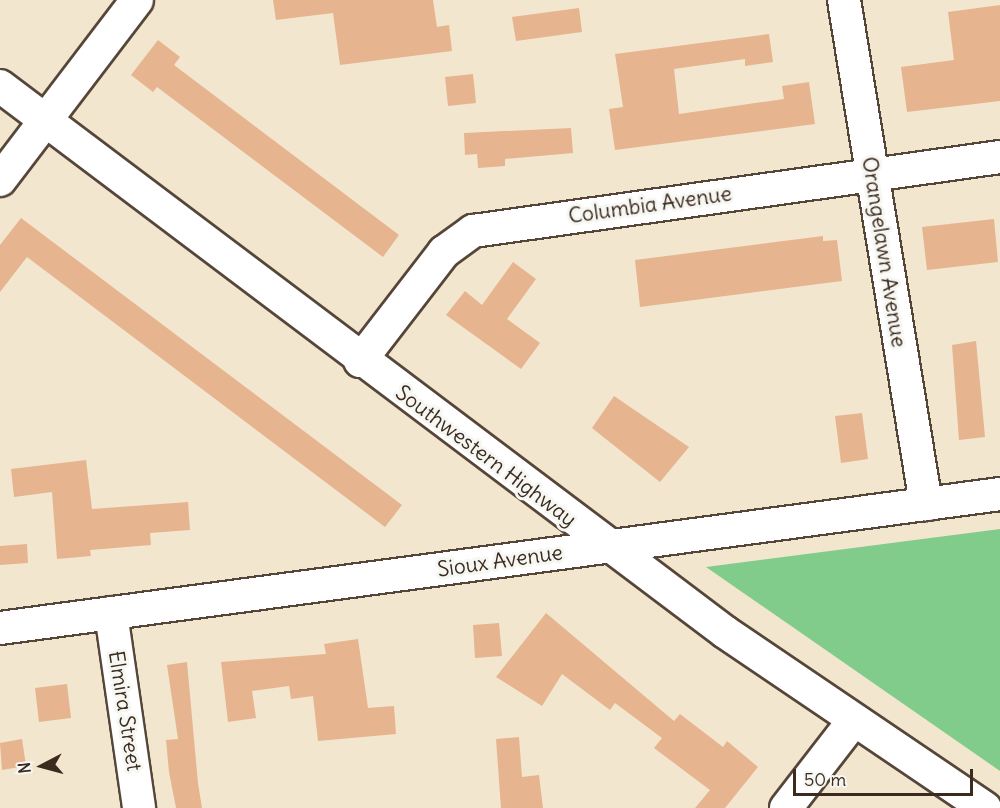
<!DOCTYPE html>
<html>
<head>
<meta charset="utf-8">
<style>
  body { margin:0 }
  #map { position:relative; width:1000px; height:808px; overflow:hidden; background:#f2e6cf; font-family:Delius,sans-serif }
  div>[style] { position:absolute }
  .green>* { inset:0; background:#81cc8a }
  .building>* { inset:0; background:#e7b490 }
  .roads { filter:drop-shadow(2px 0 #564639) drop-shadow(-2px 0 #564639) drop-shadow(0 2px #564639) drop-shadow(0 -2px #564639) }
  .minor>* { height:32px; margin:-16px; padding:0 16px; transform-origin:16px; border-radius:16px; background:#fff }
  span { translate:-50% -50%; white-space:nowrap; text-align:center; line-height:1.15; -webkit-text-stroke:6px #f6f6f2; paint-order:stroke }
  .street-label { font-size:21px; color:#3b2a1e }
  .north { position:absolute; left:12px; top:736px; width:60px; height:60px; -webkit-text-stroke:4px #f6f6f2; paint-order:stroke; rotate:264deg; font-size:16px; font-weight:700; line-height:24px; text-align:center; color:#3b2a1e }
  .north::after { content:''; display:block; margin:auto; width:21px; height:27px; background:#3b2a1e; clip-path:polygon(50% 0,100% 100%,50% 72%,0 100%) }
  .scale { position:absolute; left:793px; top:769px; width:180px; height:27px; box-sizing:border-box; border:3px solid #3b2a1e; border-top:0; padding-left:8px; font-size:18px; line-height:21px; white-space:nowrap; color:#3b2a1e; -webkit-text-stroke:4px #f6f6f2; paint-order:stroke }
</style>
</head>
<body>
<div id="map">
  <div class="green">
    <i style="clip-path:polygon(1000px 529px,1000px 771px,706px 567px)"></i>
  </div>
  <div class="building">
    <i style="clip-path:polygon(273px 0,433px 0,437px 27px,449px 25px,452px 51px,340px 65px,333px 13px,276px 20px)"></i>
    <i style="clip-path:polygon(1000px 5px,1000px 101px,907px 112px,901px 67px,954px 60px,948px 12px)"></i>
    <i style="clip-path:polygon(579px 8px,582px 32px,516px 41px,512px 17px)"></i>
    <i style="clip-path:polygon(769px 34px,773px 62px,745px 66px,745px 59px,674px 69px,679px 114px,784px 99px,782px 86px,809px 82px,815px 124px,615px 150px,609px 109px,623px 107px,615px 54px)"></i>
    <i style="clip-path:polygon(158px 40px,180px 57px,174px 65px,399px 235px,383px 257px,157px 87px,153px 92px,131px 75px)"></i>
    <i style="clip-path:polygon(473px 74px,476px 103px,448px 106px,445px 77px)"></i>
    <i style="clip-path:polygon(571px 128px,573px 153px,505px 159px,505px 166px,478px 168px,477px 154px,465px 155px,464px 133px)"></i>
    <i style="clip-path:polygon(21px 218px,402px 505px,385px 527px,27px 257px,0 292px,0 245px)"></i>
    <i style="clip-path:polygon(994px 219px,998px 262px,927px 270px,922px 227px)"></i>
    <i style="clip-path:polygon(823px 236px,823px 241px,837px 240px,842px 281px,640px 307px,635px 260px)"></i>
    <i style="clip-path:polygon(513px 262px,536px 279px,507px 319px,540px 343px,521px 369px,446px 315px,465px 291px,482px 305px)"></i>
    <i style="clip-path:polygon(976px 341px,985px 437px,959px 440px,952px 345px)"></i>
    <i style="clip-path:polygon(614px 396px,689px 447px,660px 482px,592px 428px)"></i>
    <i style="clip-path:polygon(862px 413px,868px 459px,841px 463px,835px 416px)"></i>
    <i style="clip-path:polygon(86px 460px,92px 509px,188px 502px,190px 530px,150px 533px,151px 545px,90px 550px,91px 556px,57px 559px,52px 492px,14px 497px,11px 469px)"></i>
    <i style="clip-path:polygon(27px 544px,28px 563px,0 565px,0 546px)"></i>
    <i style="clip-path:polygon(546px 613px,674px 721px,680px 714px,723px 747px,727px 741px,758px 767px,725px 808px,695px 808px,710px 790px,654px 748px,662px 738px,615px 703px,610px 710px,562px 674px,542px 706px,496px 677px)"></i>
    <i style="clip-path:polygon(499px 623px,502px 656px,475px 658px,473px 625px)"></i>
    <i style="clip-path:polygon(358px 639px,368px 708px,394px 706px,396px 734px,318px 741px,313px 696px,291px 699px,289px 686px,252px 691px,256px 718px,228px 722px,221px 662px,326px 654px,324px 644px)"></i>
    <i style="clip-path:polygon(187px 662px,198px 783px,202px 808px,176px 808px,169px 772px,166px 740px,178px 739px,167px 665px)"></i>
    <i style="clip-path:polygon(67px 684px,71px 718px,39px 722px,35px 688px)"></i>
    <i style="clip-path:polygon(519px 737px,522px 777px,539px 775px,543px 808px,501px 808px,496px 739px)"></i>
    <i style="clip-path:polygon(22px 739px,26px 766px,2px 770px,0 743px)"></i>
  </div>
  <div class="roads">
    <div class="minor">
      <i style="left:844px;top:0;width:511px;rotate:80.76deg"></i>
      <i style="left:0;top:86px;width:908px;rotate:36.98deg"></i>
      <i style="left:725px;top:632px;width:314px;rotate:34.1deg"></i>
      <i style="left:0;top:180px;width:226px;rotate:-52.7deg"></i>
      <i style="left:360px;top:361px;width:138px;rotate:-52.4deg"></i>
      <i style="left:444px;top:252px;width:36px;rotate:-36deg"></i>
      <i style="left:473px;top:231px;width:532px;rotate:-7.99deg"></i>
      <i style="left:111px;top:613px;width:197px;rotate:81.8deg"></i>
      <i style="left:0;top:628px;width:1009px;rotate:-7.63deg"></i>
      <i style="left:786px;top:808px;width:111px;rotate:-52.3deg"></i>
    </div>
  </div>
  <div class="street-label">
    <span style="left:650px;top:205px;rotate:-8deg">Columbia Avenue</span>
    <span style="left:884px;top:252px;rotate:81deg">Orangelawn Avenue</span>
    <span style="left:486px;top:456px;rotate:37deg">Southwestern Highway</span>
    <span style="left:500px;top:561px;rotate:-8deg">Sioux Avenue</span>
    <span style="left:125px;top:711px;rotate:81deg">Elmira Street</span>
  </div>
  <div class="north">N</div>
  <div class="scale">50 m</div>
</div>
</body>
</html>
